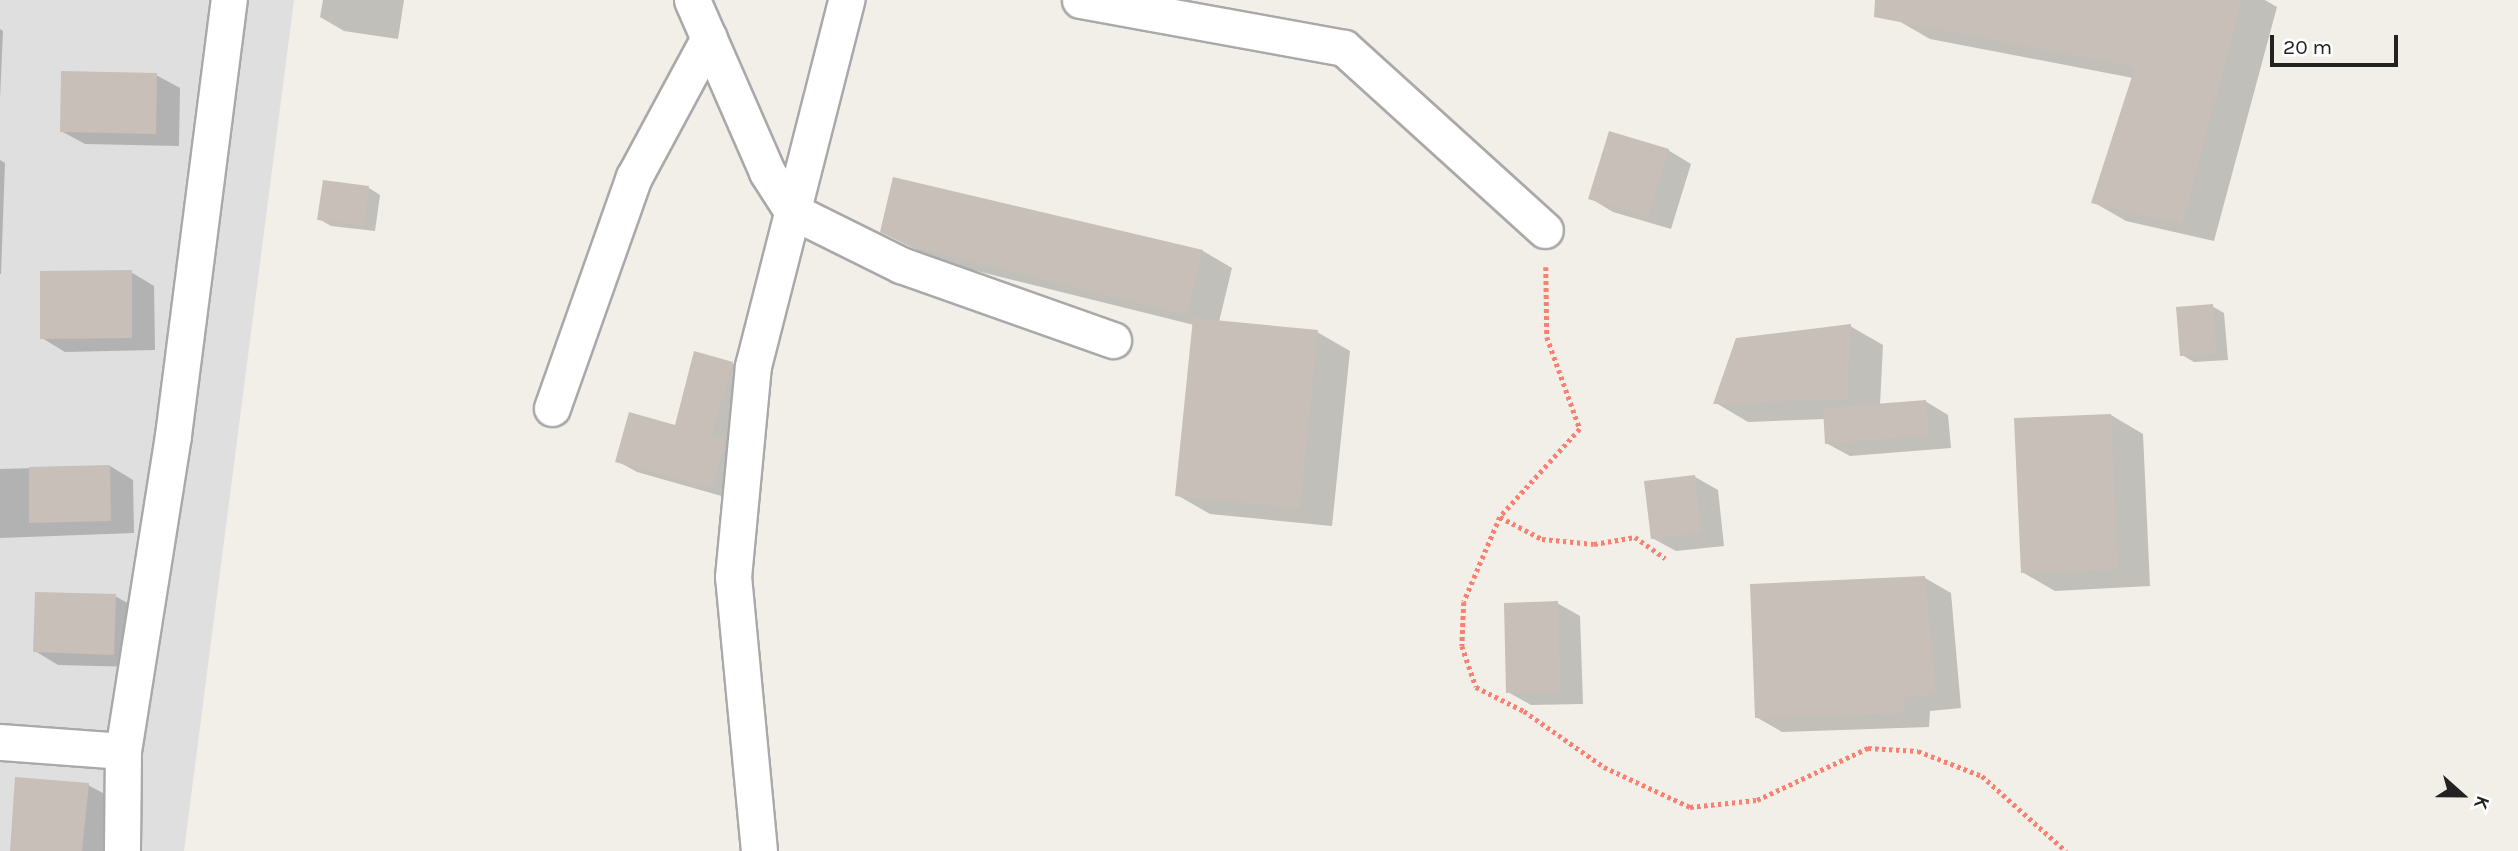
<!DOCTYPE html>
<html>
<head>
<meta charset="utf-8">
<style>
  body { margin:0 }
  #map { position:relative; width:2518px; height:851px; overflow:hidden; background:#f2efe9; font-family:Karla,sans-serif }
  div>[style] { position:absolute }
  .residential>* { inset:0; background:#e0dfdf }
  .shadow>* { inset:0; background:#0003 }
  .building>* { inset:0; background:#c7bfb8 }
  .path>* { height:4.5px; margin-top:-2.25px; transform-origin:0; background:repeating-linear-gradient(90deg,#fa8072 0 3.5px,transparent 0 7px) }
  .roads { filter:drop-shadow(2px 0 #a9a9a9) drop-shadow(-2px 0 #a9a9a9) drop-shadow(0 2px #a9a9a9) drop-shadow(0 -2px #a9a9a9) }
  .street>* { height:35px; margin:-17.5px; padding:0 17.5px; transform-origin:17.5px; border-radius:17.5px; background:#fff }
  span { translate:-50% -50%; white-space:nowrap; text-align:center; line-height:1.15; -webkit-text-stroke:5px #fff; paint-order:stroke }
  .north { position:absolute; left:2427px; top:760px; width:70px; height:70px; -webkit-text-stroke:5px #fff; paint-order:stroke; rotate:111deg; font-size:19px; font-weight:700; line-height:28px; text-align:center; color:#222 }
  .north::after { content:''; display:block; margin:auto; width:24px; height:32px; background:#222; clip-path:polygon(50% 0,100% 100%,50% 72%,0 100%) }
  .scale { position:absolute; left:2270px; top:35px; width:128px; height:32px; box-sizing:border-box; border:4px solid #222; border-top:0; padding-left:9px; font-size:21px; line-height:24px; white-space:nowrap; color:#222; -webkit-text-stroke:5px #fff; paint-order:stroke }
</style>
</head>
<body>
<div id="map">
  <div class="residential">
    <i style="clip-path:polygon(0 0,294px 0,184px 851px,0 851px)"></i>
  </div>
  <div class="shadow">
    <i style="clip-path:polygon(323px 0,404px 0,398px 39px,344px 31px,320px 17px)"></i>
    <i style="clip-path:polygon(1901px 0,2265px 0,2277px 7px,2214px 241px,2126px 221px,2093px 202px,2133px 78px,1930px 39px,1897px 20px)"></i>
    <i style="clip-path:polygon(0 29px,3px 31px,0 99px)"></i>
    <i style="clip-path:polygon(156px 75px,180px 88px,179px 146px,85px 144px,61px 131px)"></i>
    <i style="clip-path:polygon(1668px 150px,1691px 164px,1671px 229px,1613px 212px,1590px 198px)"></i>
    <i style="clip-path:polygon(0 160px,5px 163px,1px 274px,0 274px)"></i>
    <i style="clip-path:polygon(369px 188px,380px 195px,375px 231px,331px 226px,319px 219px)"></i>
    <i style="clip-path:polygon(882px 232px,1203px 251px,1232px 268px,1219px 322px,1317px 332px,1350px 351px,1332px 526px,1210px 514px,1177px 495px,1194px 325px,940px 262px)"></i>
    <i style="clip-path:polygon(131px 272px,154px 286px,155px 350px,65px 352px,42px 338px)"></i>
    <i style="clip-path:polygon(2212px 306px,2224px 313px,2228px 360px,2194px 362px,2182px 355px)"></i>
    <i style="clip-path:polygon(1850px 326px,1883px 345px,1880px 405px,1925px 401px,1948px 415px,1951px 448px,1850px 456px,1826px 443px,1825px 419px,1748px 422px,1716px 403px)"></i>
    <i style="clip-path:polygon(732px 363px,752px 375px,732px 499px,637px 472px,617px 461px,676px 427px)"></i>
    <i style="clip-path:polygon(2111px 415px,2143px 434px,2150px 586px,2055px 591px,2022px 572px)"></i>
    <i style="clip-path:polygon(110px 466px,133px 480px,134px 533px,0 538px,0 469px)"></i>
    <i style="clip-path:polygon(1695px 477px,1718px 490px,1724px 546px,1676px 551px,1652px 538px)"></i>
    <i style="clip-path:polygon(1925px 578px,1951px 593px,1961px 708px,1930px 711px,1929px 727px,1782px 732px,1756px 717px)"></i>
    <i style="clip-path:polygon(115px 596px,138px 609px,136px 667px,58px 665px,35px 651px)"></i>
    <i style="clip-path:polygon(1557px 603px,1580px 616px,1583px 704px,1531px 705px,1508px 692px)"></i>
    <i style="clip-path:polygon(88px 785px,112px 798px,107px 851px,11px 851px)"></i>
  </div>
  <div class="building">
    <i style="clip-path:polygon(1875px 0,2242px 0,2182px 224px,2091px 203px,2135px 67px,1874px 17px)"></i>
    <i style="clip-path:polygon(61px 71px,157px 73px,156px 134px,60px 132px)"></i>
    <i style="clip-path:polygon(1609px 131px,1669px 149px,1648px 217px,1588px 199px)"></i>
    <i style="clip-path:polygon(893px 177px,1203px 250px,1187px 315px,909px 246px,880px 232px)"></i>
    <i style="clip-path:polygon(323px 180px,369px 186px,364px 226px,317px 220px)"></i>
    <i style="clip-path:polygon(132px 270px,132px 338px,40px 339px,40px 271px)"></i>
    <i style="clip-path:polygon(2213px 304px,2216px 354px,2180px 356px,2176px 307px)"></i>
    <i style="clip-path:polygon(1193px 318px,1318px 330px,1300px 508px,1175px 496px)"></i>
    <i style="clip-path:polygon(1851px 324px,1847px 399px,1713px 404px,1736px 338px)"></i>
    <i style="clip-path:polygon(694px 351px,733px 362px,712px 435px,725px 439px,712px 488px,615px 462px,629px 412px,675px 425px)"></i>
    <i style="clip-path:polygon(1926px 400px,1929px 435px,1825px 444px,1823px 408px)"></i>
    <i style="clip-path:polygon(2111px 414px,2118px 569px,2021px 573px,2014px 418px)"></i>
    <i style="clip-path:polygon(110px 465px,111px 521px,29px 523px,29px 467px)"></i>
    <i style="clip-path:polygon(1695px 475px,1701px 533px,1651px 539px,1644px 481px)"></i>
    <i style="clip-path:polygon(1925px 576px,1936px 694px,1905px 697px,1904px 713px,1755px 718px,1750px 584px)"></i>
    <i style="clip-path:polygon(35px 592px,116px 594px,114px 655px,33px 652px)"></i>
    <i style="clip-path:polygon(1558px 601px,1560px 691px,1506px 693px,1504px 603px)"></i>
    <i style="clip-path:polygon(15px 777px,89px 783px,82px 851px,10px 851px)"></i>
  </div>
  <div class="path">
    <i style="left:1546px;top:267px;width:70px;rotate:89.2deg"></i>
    <i style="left:1547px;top:337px;width:98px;rotate:70.3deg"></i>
    <i style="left:1580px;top:429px;width:119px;rotate:132.3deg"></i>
    <i style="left:1500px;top:517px;width:47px;rotate:27.6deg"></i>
    <i style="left:1542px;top:539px;width:52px;rotate:5.5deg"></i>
    <i style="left:1594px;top:544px;width:42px;rotate:-9.7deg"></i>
    <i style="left:1635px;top:537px;width:37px;rotate:35deg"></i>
    <i style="left:1500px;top:517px;width:92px;rotate:113deg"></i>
    <i style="left:1464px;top:602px;width:44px;rotate:92.6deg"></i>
    <i style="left:1462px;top:646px;width:43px;rotate:71.1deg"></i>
    <i style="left:1476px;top:687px;width:54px;rotate:26.6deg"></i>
    <i style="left:1524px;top:711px;width:98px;rotate:35deg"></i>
    <i style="left:1604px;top:767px;width:95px;rotate:24.9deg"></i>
    <i style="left:1690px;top:807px;width:67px;rotate:-6deg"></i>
    <i style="left:1757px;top:800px;width:123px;rotate:-25.1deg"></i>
    <i style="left:1868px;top:748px;width:50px;rotate:3.4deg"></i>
    <i style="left:1918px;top:751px;width:69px;rotate:21.3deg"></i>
    <i style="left:1982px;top:776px;width:113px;rotate:41.8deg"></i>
  </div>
  <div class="roads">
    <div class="street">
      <i style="left:692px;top:0;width:188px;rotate:66.4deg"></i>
      <i style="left:767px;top:172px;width:46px;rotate:57.3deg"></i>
      <i style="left:792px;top:211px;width:122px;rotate:26.4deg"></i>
      <i style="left:901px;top:265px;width:225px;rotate:19.5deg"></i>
      <i style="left:1080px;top:0;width:268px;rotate:10.3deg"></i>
      <i style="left:1344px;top:48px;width:271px;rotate:42.2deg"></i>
      <i style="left:552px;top:408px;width:245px;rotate:-70.5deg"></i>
      <i style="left:634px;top:177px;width:158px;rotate:-61.7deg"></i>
      <i style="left:0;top:742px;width:123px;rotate:4.2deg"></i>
      <i style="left:123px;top:751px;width:100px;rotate:90.6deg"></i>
      <i style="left:123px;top:751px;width:320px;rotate:-81deg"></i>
      <i style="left:173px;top:435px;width:439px;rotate:-82.7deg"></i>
      <i style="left:759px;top:851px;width:275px;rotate:-95.4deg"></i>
      <i style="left:733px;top:577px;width:212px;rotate:-84.6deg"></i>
      <i style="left:753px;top:366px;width:378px;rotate:-75.7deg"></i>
    </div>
  </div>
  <div class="north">K</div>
  <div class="scale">20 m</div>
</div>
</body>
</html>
